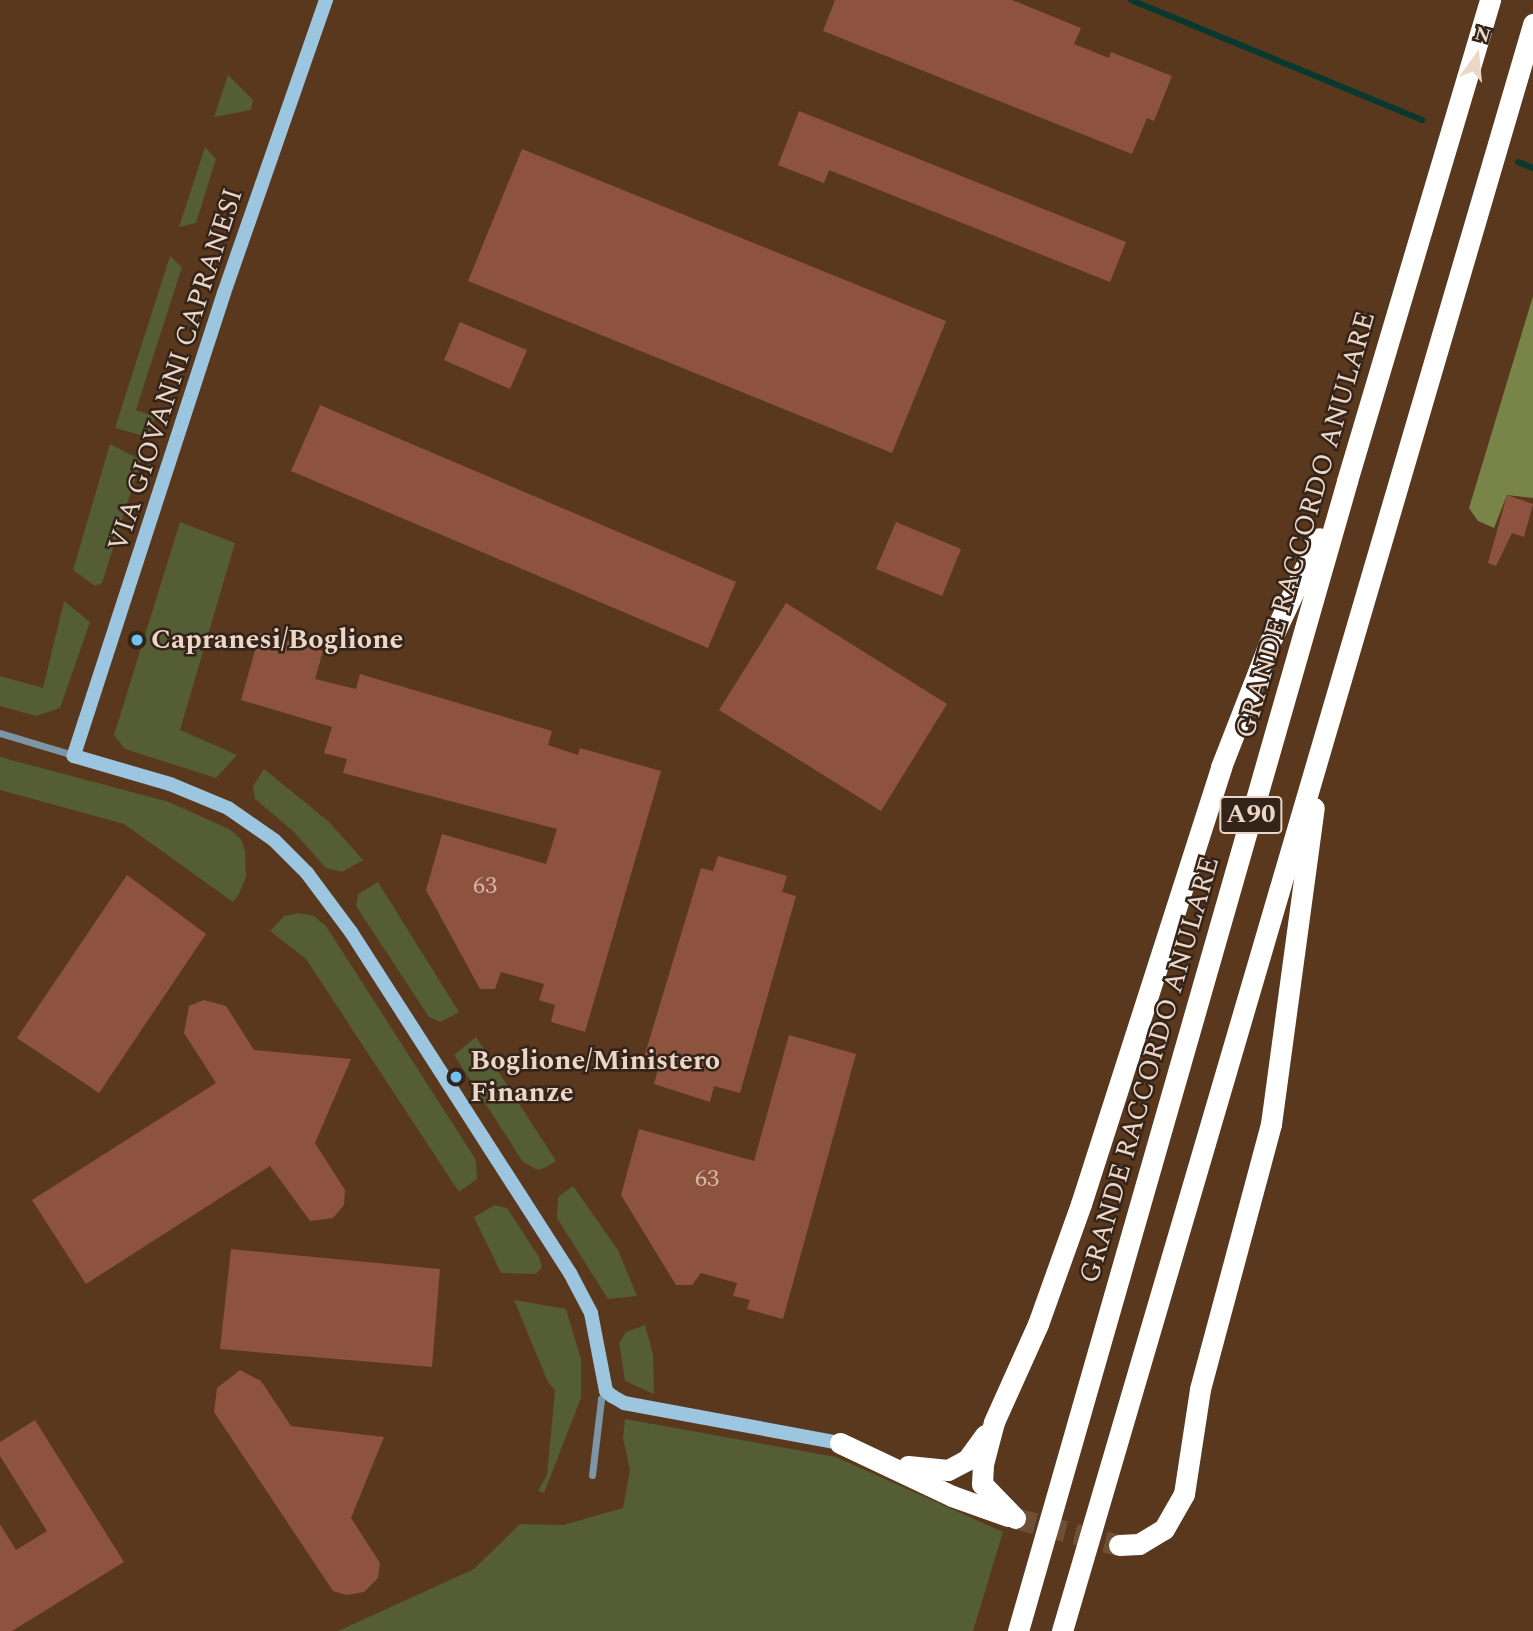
<!DOCTYPE html>
<html>
<head>
<meta charset="utf-8">
<style>
  body { margin:0 }
  #map { position:relative; width:1533px; height:1631px; overflow:hidden; background:#59381d; font-family:Spectral,serif }
  div>[style] { position:absolute }
  .green>* { inset:0; background:#545d34 }
  .forest>* { inset:0; background:#788448 }
  .stream>* { height:6px; margin:-3px; padding:0 3px; transform-origin:3px; border-radius:3px; background:#083830 }
  .building>* { inset:0; background:#8e533f }
  .highway-tunnel>* { height:21px; margin-top:-10.5px; transform-origin:0; background:repeating-linear-gradient(90deg,#6f5036 0 21px,transparent 0 31px) }
  .street>* { height:7px; margin:-3.5px; padding:0 3.5px; transform-origin:3.5px; border-radius:3.5px; background:#7c95a7 }
  .secondary>* { height:14px; margin:-7px; padding:0 7px; transform-origin:7px; border-radius:7px; background:#9cc5e0 }
  .highway>* { height:21px; margin:-10.5px; padding:0 10.5px; transform-origin:10.5px; border-radius:10.5px; background:#fff }
  .dots>* { width:19px; height:19px; translate:-50% -50%; box-sizing:border-box; border:4px solid #332318; border-radius:50% }
  span { translate:-50% -50%; white-space:nowrap; text-align:center; line-height:1.15; -webkit-text-stroke:5px #332318; paint-order:stroke }
  .number-label { font-size:24px; color:#d4b6a5 }
  .number-label span { -webkit-text-stroke-width:0 }
  .shield-label span { padding:2px 5px; background:#332318; border:2px solid; border-radius:5px; -webkit-text-stroke-width:0 }
  .shield-label { font-size:26px; color:#ebd7c7; font-weight:700 }
  .street-label { font-size:28px; color:#ebd7c7 }
  .poi-label { font-size:28px; color:#ebd7c7; font-weight:700 }
  .left { translate:0 -50%; text-align:left }
  .north { position:absolute; left:1442px; top:21px; width:70px; height:70px; -webkit-text-stroke:5px #332318; paint-order:stroke; rotate:15deg; font-size:19px; font-weight:700; line-height:28px; text-align:center; color:#ebd7c7 }
  .north::after { content:''; display:block; margin:auto; width:24px; height:32px; background:#ebd7c7; clip-path:polygon(50% 0,100% 100%,50% 72%,0 100%) }
</style>
</head>
<body>
<div id="map">
  <div class="green">
    <i style="clip-path:polygon(228px 75px,253px 100px,251px 110px,214px 117px)"></i>
    <i style="clip-path:polygon(205px 147px,216px 159px,196px 223px,179px 227px)"></i>
    <i style="clip-path:polygon(170px 256px,182px 267px,136px 410px,155px 417px,149px 436px,144px 436px,115px 428px)"></i>
    <i style="clip-path:polygon(110px 444px,141px 460px,102px 583px,95px 586px,73px 570px)"></i>
    <i style="clip-path:polygon(180px 522px,235px 543px,180px 730px,237px 755px,216px 778px,125px 749px,114px 735px)"></i>
    <i style="clip-path:polygon(64px 601px,90px 622px,60px 708px,36px 716px,0 706px,0 676px,43px 688px)"></i>
    <i style="clip-path:polygon(0 757px,169px 802px,229px 829px,241px 839px,245px 851px,246px 877px,239px 894px,233px 902px,124px 824px,0 790px)"></i>
    <i style="clip-path:polygon(264px 769px,328px 821px,363px 860px,342px 872px,326px 868px,293px 831px,255px 799px,253px 786px)"></i>
    <i style="clip-path:polygon(378px 882px,459px 1012px,448px 1018px,440px 1022px,429px 1017px,356px 906px,358px 894px)"></i>
    <i style="clip-path:polygon(299px 913px,314px 916px,326px 926px,476px 1160px,477px 1179px,459px 1192px,306px 959px,270px 931px,284px 916px)"></i>
    <i style="clip-path:polygon(476px 1037px,556px 1161px,546px 1167px,538px 1170px,523px 1162px,454px 1055px)"></i>
    <i style="clip-path:polygon(573px 1186px,618px 1250px,637px 1296px,608px 1299px,557px 1218px,558px 1197px)"></i>
    <i style="clip-path:polygon(495px 1205px,507px 1208px,539px 1257px,542px 1267px,536px 1274px,501px 1273px,474px 1217px)"></i>
    <i style="clip-path:polygon(514px 1300px,566px 1309px,581px 1359px,581px 1398px,544px 1493px,538px 1491px,547px 1475px,555px 1390px,548px 1382px)"></i>
    <i style="clip-path:polygon(645px 1325px,653px 1354px,654px 1394px,625px 1381px,619px 1343px,626px 1332px)"></i>
    <i style="clip-path:polygon(625px 1419px,836px 1457px,1003px 1532px,973px 1631px,338px 1631px,474px 1569px,520px 1524px,563px 1525px,623px 1508px,630px 1470px,623px 1438px)"></i>
  </div>
  <div class="forest">
    <i style="clip-path:polygon(1533px 296px,1533px 498px,1507px 495px,1494px 528px,1478px 521px,1469px 508px)"></i>
  </div>
  <div class="stream">
    <i style="left:1131px;top:0;width:315px;rotate:22.4deg"></i>
    <i style="left:1518px;top:162px;width:16px;rotate:22deg"></i>
  </div>
  <div class="building">
    <i style="clip-path:polygon(835px 0,1012px 0,1081px 28px,1074px 44px,1109px 58px,1111px 52px,1172px 76px,1154px 121px,1147px 118px,1132px 154px,823px 31px)"></i>
    <i style="clip-path:polygon(799px 111px,1126px 242px,1110px 282px,829px 170px,824px 183px,778px 165px)"></i>
    <i style="clip-path:polygon(522px 149px,946px 321px,892px 453px,468px 281px)"></i>
    <i style="clip-path:polygon(460px 322px,527px 350px,510px 389px,444px 360px)"></i>
    <i style="clip-path:polygon(320px 405px,736px 582px,708px 648px,291px 471px)"></i>
    <i style="clip-path:polygon(1507px 495px,1533px 504px,1524px 537px,1512px 533px,1496px 566px,1488px 563px)"></i>
    <i style="clip-path:polygon(896px 522px,961px 549px,942px 596px,876px 569px)"></i>
    <i style="clip-path:polygon(786px 603px,947px 704px,881px 811px,719px 710px)"></i>
    <i style="clip-path:polygon(260px 633px,323px 651px,315px 679px,356px 689px,360px 674px,552px 731px,548px 745px,578px 755px,580px 748px,661px 771px,585px 1032px,551px 1022px,555px 1005px,539px 1000px,544px 984px,501px 972px,495px 989px,480px 989px,426px 890px,442px 834px,546px 864px,557px 829px,343px 773px,347px 759px,324px 753px,332px 727px,241px 700px)"></i>
    <i style="clip-path:polygon(718px 856px,787px 876px,782px 892px,796px 896px,740px 1093px,714px 1086px,710px 1102px,654px 1084px,658px 1069px,642px 1064px,701px 868px,713px 871px)"></i>
    <i style="clip-path:polygon(127px 875px,206px 934px,99px 1093px,17px 1038px)"></i>
    <i style="clip-path:polygon(204px 1000px,226px 1006px,254px 1050px,351px 1059px,315px 1143px,345px 1190px,344px 1205px,333px 1218px,310px 1221px,270px 1166px,86px 1284px,32px 1200px,216px 1083px,184px 1033px,189px 1006px)"></i>
    <i style="clip-path:polygon(789px 1035px,856px 1054px,783px 1319px,747px 1309px,750px 1300px,733px 1296px,737px 1283px,701px 1273px,692px 1285px,676px 1285px,621px 1195px,639px 1129px,754px 1161px)"></i>
    <i style="clip-path:polygon(231px 1249px,440px 1269px,432px 1367px,220px 1349px)"></i>
    <i style="clip-path:polygon(240px 1370px,261px 1381px,291px 1426px,384px 1437px,351px 1518px,380px 1563px,378px 1578px,364px 1592px,347px 1595px,333px 1591px,214px 1412px,217px 1388px)"></i>
    <i style="clip-path:polygon(35px 1420px,124px 1562px,12px 1631px,0 1631px,0 1524px,16px 1550px,47px 1531px,0 1456px,0 1442px)"></i>
  </div>
  <div class="highway-tunnel">
    <i style="left:1015px;top:1518px;width:107px;rotate:14.6deg"></i>
  </div>
  <div class="street">
    <i style="left:0;top:733px;width:76px;rotate:16.8deg"></i>
    <i style="left:592px;top:1475px;width:77px;rotate:-83.2deg"></i>
    <i style="left:601px;top:1399px;width:9px;rotate:-54deg"></i>
  </div>
  <div class="secondary">
    <i style="left:326px;top:0;width:310px;rotate:109.2deg"></i>
    <i style="left:224px;top:293px;width:487px;rotate:108deg"></i>
    <i style="left:74px;top:756px;width:100px;rotate:16.3deg"></i>
    <i style="left:170px;top:784px;width:63px;rotate:22.5deg"></i>
    <i style="left:228px;top:808px;width:56px;rotate:34.8deg"></i>
    <i style="left:274px;top:840px;width:47px;rotate:45deg"></i>
    <i style="left:307px;top:873px;width:74px;rotate:53.3deg"></i>
    <i style="left:351px;top:932px;width:405px;rotate:57.3deg"></i>
    <i style="left:570px;top:1273px;width:45px;rotate:62.3deg"></i>
    <i style="left:591px;top:1313px;width:79px;rotate:79.1deg"></i>
    <i style="left:606px;top:1391px;width:8px;rotate:40deg"></i>
    <i style="left:612px;top:1396px;width:14px;rotate:30deg"></i>
    <i style="left:624px;top:1403px;width:220px;rotate:10.5deg"></i>
  </div>
  <div class="highway">
    <i style="left:840px;top:1443px;width:124px;rotate:25.3deg"></i>
    <i style="left:952px;top:1496px;width:59px;rotate:19.7deg"></i>
    <i style="left:908px;top:1466px;width:40px;rotate:5.7deg"></i>
    <i style="left:948px;top:1470px;width:21px;rotate:-28deg"></i>
    <i style="left:967px;top:1460px;width:31px;rotate:-54deg"></i>
    <i style="left:1015px;top:1518px;width:47px;rotate:-134.1deg"></i>
    <i style="left:982px;top:1484px;width:20px;rotate:-87deg"></i>
    <i style="left:983px;top:1464px;width:43px;rotate:-75.3deg"></i>
    <i style="left:994px;top:1422px;width:107px;rotate:-65.8deg"></i>
    <i style="left:1038px;top:1324px;width:127px;rotate:-70.3deg"></i>
    <i style="left:1081px;top:1204px;width:459px;rotate:-72.2deg"></i>
    <i style="left:1221px;top:767px;width:132px;rotate:-68.7deg"></i>
    <i style="left:1269px;top:644px;width:117px;rotate:-64.7deg"></i>
    <i style="left:1119px;top:1545px;width:20px;rotate:-3deg"></i>
    <i style="left:1139px;top:1544px;width:29px;rotate:-31deg"></i>
    <i style="left:1164px;top:1529px;width:40px;rotate:-60.3deg"></i>
    <i style="left:1184px;top:1494px;width:106px;rotate:-81.3deg"></i>
    <i style="left:1200px;top:1389px;width:274px;rotate:-75deg"></i>
    <i style="left:1271px;top:1124px;width:319px;rotate:-82.3deg"></i>
    <i style="left:1018px;top:1631px;width:1196px;rotate:-74.03deg"></i>
    <i style="left:1347px;top:481px;width:502px;rotate:-73.44deg"></i>
    <i style="left:1062px;top:1631px;width:1675px;rotate:-73.66deg"></i>
  </div>
  <div class="dots">
    <i style="left:137px;top:640px;background:#71c1f5"></i>
    <i style="left:456px;top:1077px;background:#71c1f5"></i>
  </div>
  <div class="number-label">
    <span style="left:485px;top:887px">63</span>
    <span style="left:707px;top:1180px">63</span>
  </div>
  <div class="shield-label">
    <span style="left:1251px;top:815px">A90</span>
  </div>
  <div class="street-label">
    <span style="left:176px;top:370px;rotate:-72deg">VIA GIOVANNI CAPRANESI</span>
    <span style="left:1306px;top:525px;rotate:-74deg">GRANDE RACCORDO ANULARE</span>
    <span style="left:1150px;top:1070px;rotate:-74deg">GRANDE RACCORDO ANULARE</span>
  </div>
  <div class="poi-label">
    <span class="left" style="left:151px;top:640px">Capranesi/Boglione</span>
    <span class="left" style="left:470px;top:1077px">Boglione/Ministero<br>Finanze</span>
  </div>
  <div class="north">N</div>
</div>
</body>
</html>
